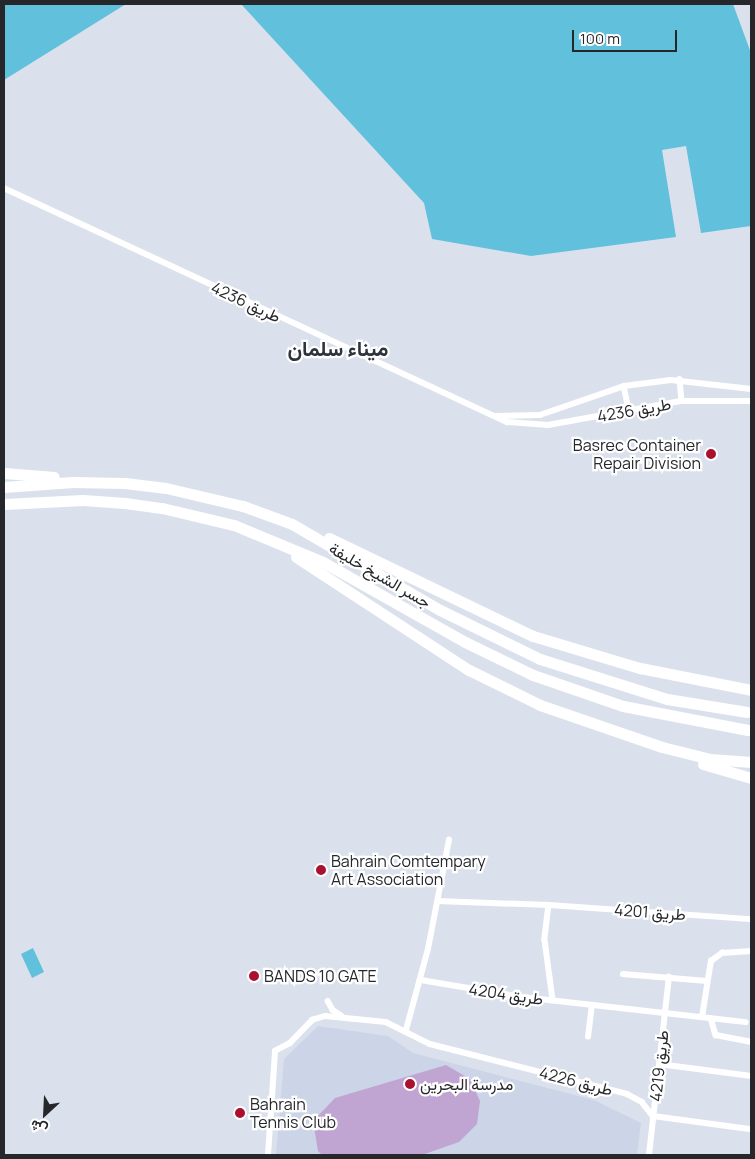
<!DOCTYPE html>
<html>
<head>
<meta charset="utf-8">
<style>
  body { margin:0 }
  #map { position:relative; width:755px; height:1159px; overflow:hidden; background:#dbe1ec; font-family:Manrope,Vazirmatn,sans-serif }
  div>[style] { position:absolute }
  .built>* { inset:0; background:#ccd5e7 }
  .green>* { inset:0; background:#c0a5d3 }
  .water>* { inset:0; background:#61c1dd }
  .minor>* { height:5.5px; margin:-2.75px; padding:0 2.75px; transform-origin:2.75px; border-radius:2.75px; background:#fff }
  .motorway>* { height:11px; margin:-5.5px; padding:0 5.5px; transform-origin:5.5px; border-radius:5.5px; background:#fff }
  .dots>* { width:14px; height:14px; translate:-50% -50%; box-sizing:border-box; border:2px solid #fff; border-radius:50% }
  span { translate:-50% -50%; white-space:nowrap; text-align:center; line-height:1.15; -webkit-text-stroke:4.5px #fff; paint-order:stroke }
  .street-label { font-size:16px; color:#25272b }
  .poi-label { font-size:16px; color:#25272b }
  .right { translate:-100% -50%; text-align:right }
  .left { translate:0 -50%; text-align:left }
  .district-label { font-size:21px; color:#2f333c; font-weight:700 }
  .frame { position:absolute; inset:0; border:5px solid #25272b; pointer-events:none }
  .north { position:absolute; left:20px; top:1089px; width:50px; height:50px; -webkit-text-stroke:4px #fff; paint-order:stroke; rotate:205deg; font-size:14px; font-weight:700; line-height:20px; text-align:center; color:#25272b }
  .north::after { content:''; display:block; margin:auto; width:18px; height:22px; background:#25272b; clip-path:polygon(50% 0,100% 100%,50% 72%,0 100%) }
  .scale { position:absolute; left:572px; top:30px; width:105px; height:22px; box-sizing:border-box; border:2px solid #25272b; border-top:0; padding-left:6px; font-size:15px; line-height:18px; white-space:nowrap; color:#25272b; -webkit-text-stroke:4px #fff; paint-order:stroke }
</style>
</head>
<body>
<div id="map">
  <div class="built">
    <i style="clip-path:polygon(318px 1026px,388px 1036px,413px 1053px,594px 1100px,641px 1123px,637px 1155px,276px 1155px,284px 1059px)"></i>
  </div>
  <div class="green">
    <i style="clip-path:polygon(446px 1065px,470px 1079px,480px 1101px,477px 1124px,459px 1142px,422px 1155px,322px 1155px,318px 1151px,313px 1121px,335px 1098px)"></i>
  </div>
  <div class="water">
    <i style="clip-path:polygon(4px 4px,126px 4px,4px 80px)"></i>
    <i style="clip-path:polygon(241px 4px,733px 4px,751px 53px,751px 226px,701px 233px,686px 146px,662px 150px,676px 237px,531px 256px,432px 239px,424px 203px)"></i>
    <i style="clip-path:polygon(33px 948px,44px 972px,32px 978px,21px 954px)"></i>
  </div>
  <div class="minor">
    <i style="left:4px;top:188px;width:555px;rotate:24.95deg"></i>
    <i style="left:507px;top:422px;width:41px;rotate:4.2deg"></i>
    <i style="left:548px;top:425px;width:136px;rotate:-10.2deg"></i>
    <i style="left:682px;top:401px;width:69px"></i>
    <i style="left:680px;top:379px;width:22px;rotate:85deg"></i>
    <i style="left:624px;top:386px;width:25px;rotate:78deg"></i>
    <i style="left:495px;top:416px;width:45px;rotate:-1.3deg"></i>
    <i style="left:540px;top:415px;width:89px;rotate:-19deg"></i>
    <i style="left:624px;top:386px;width:47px;rotate:-7.3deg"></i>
    <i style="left:671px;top:380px;width:81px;rotate:6.4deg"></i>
    <i style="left:438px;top:901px;width:111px;rotate:2.1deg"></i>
    <i style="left:549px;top:905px;width:202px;rotate:4deg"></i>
    <i style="left:549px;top:905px;width:35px;rotate:97deg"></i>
    <i style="left:545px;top:940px;width:61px;rotate:82.4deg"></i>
    <i style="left:623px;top:974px;width:84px;rotate:4.8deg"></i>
    <i style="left:421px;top:980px;width:102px;rotate:9.6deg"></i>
    <i style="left:522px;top:997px;width:225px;rotate:6.4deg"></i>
    <i style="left:328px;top:1001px;width:10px;rotate:61deg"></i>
    <i style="left:333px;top:1010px;width:11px;rotate:34deg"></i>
    <i style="left:702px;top:1017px;width:57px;rotate:-80.9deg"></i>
    <i style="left:711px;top:961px;width:14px;rotate:-36deg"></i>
    <i style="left:722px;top:953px;width:29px;rotate:-4deg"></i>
    <i style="left:711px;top:1018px;width:18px;rotate:74deg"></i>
    <i style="left:716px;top:1035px;width:36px;rotate:11deg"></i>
    <i style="left:406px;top:1030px;width:84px;rotate:-74.8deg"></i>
    <i style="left:428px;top:949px;width:111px;rotate:-79.1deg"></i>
    <i style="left:588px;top:1037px;width:32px;rotate:-83deg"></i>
    <i style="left:659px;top:1064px;width:93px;rotate:7.4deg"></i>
    <i style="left:653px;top:1116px;width:99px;rotate:7.6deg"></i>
    <i style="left:268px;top:1155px;width:104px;rotate:-86.1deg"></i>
    <i style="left:275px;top:1051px;width:17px;rotate:-28deg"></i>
    <i style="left:290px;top:1043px;width:32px;rotate:-46deg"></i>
    <i style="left:312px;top:1020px;width:14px;rotate:-17deg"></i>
    <i style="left:325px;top:1016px;width:61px;rotate:5.6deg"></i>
    <i style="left:386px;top:1022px;width:49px;rotate:26.6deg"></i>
    <i style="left:430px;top:1044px;width:203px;rotate:14.2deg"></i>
    <i style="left:627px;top:1094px;width:17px;rotate:28deg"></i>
    <i style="left:642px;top:1102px;width:18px;rotate:52deg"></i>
    <i style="left:649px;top:1155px;width:179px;rotate:-83.6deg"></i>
  </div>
  <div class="motorway">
    <i style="left:4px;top:473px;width:50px;rotate:4.6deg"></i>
    <i style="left:4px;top:487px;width:69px;rotate:-4.1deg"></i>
    <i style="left:73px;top:482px;width:52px;rotate:1.1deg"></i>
    <i style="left:125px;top:483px;width:41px;rotate:7deg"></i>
    <i style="left:166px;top:488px;width:79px;rotate:13.2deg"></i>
    <i style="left:243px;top:506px;width:52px;rotate:20.2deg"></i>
    <i style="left:292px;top:524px;width:171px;rotate:30.2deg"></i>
    <i style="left:440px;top:610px;width:111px;rotate:26.1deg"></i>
    <i style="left:540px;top:659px;width:133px;rotate:17.5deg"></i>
    <i style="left:667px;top:699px;width:81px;rotate:9.2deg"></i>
    <i style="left:4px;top:504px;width:79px;rotate:-2.9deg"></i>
    <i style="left:83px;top:500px;width:42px;rotate:4.1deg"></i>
    <i style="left:125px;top:503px;width:37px;rotate:8deg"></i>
    <i style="left:162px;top:508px;width:74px;rotate:13.3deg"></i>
    <i style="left:234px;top:525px;width:96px;rotate:22.6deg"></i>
    <i style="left:323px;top:562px;width:163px;rotate:29.4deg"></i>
    <i style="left:465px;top:642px;width:76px;rotate:25.9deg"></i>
    <i style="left:533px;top:675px;width:95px;rotate:19deg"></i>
    <i style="left:623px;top:706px;width:127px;rotate:10.9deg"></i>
    <i style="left:329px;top:538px;width:226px;rotate:25.7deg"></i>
    <i style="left:533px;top:636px;width:112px;rotate:16.7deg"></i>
    <i style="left:640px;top:668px;width:113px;rotate:11.2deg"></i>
    <i style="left:296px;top:557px;width:207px;rotate:33.2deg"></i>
    <i style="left:469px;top:670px;width:79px;rotate:26.2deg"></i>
    <i style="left:540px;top:705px;width:129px;rotate:19deg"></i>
    <i style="left:662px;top:747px;width:49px;rotate:14deg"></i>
    <i style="left:710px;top:759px;width:41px;rotate:4.2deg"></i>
    <i style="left:703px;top:764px;width:50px;rotate:16.3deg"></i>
  </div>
  <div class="dots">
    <i style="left:711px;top:454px;background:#a9112f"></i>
    <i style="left:321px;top:870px;background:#a9112f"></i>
    <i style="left:254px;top:976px;background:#a9112f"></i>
    <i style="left:410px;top:1084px;background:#a9112f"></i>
    <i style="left:240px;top:1113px;background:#a9112f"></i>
  </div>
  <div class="street-label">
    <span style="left:246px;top:302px;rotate:25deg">طريق 4236</span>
    <span style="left:634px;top:410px;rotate:-10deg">طريق 4236</span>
    <span style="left:380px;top:575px;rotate:30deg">جسر الشيخ خليفة</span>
    <span style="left:650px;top:912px;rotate:4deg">طريق 4201</span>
    <span style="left:506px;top:994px;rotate:8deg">طريق 4204</span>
    <span style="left:659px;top:1066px;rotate:-84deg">طريق 4219</span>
    <span style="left:576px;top:1081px;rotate:14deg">طريق 4226</span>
  </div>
  <div class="poi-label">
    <span class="right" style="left:701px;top:454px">Basrec Container<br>Repair Division</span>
    <span class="left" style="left:331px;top:870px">Bahrain Comtempary<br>Art Association</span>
    <span class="left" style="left:264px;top:976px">BANDS 10 GATE</span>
    <span class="left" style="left:420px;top:1084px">مدرسة البحرين</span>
    <span class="left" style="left:250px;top:1113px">Bahrain<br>Tennis Club</span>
  </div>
  <div class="district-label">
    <span style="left:338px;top:348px">ميناء سلمان</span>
  </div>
  <div class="frame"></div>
  <div class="north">ش</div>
  <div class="scale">100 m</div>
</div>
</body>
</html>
